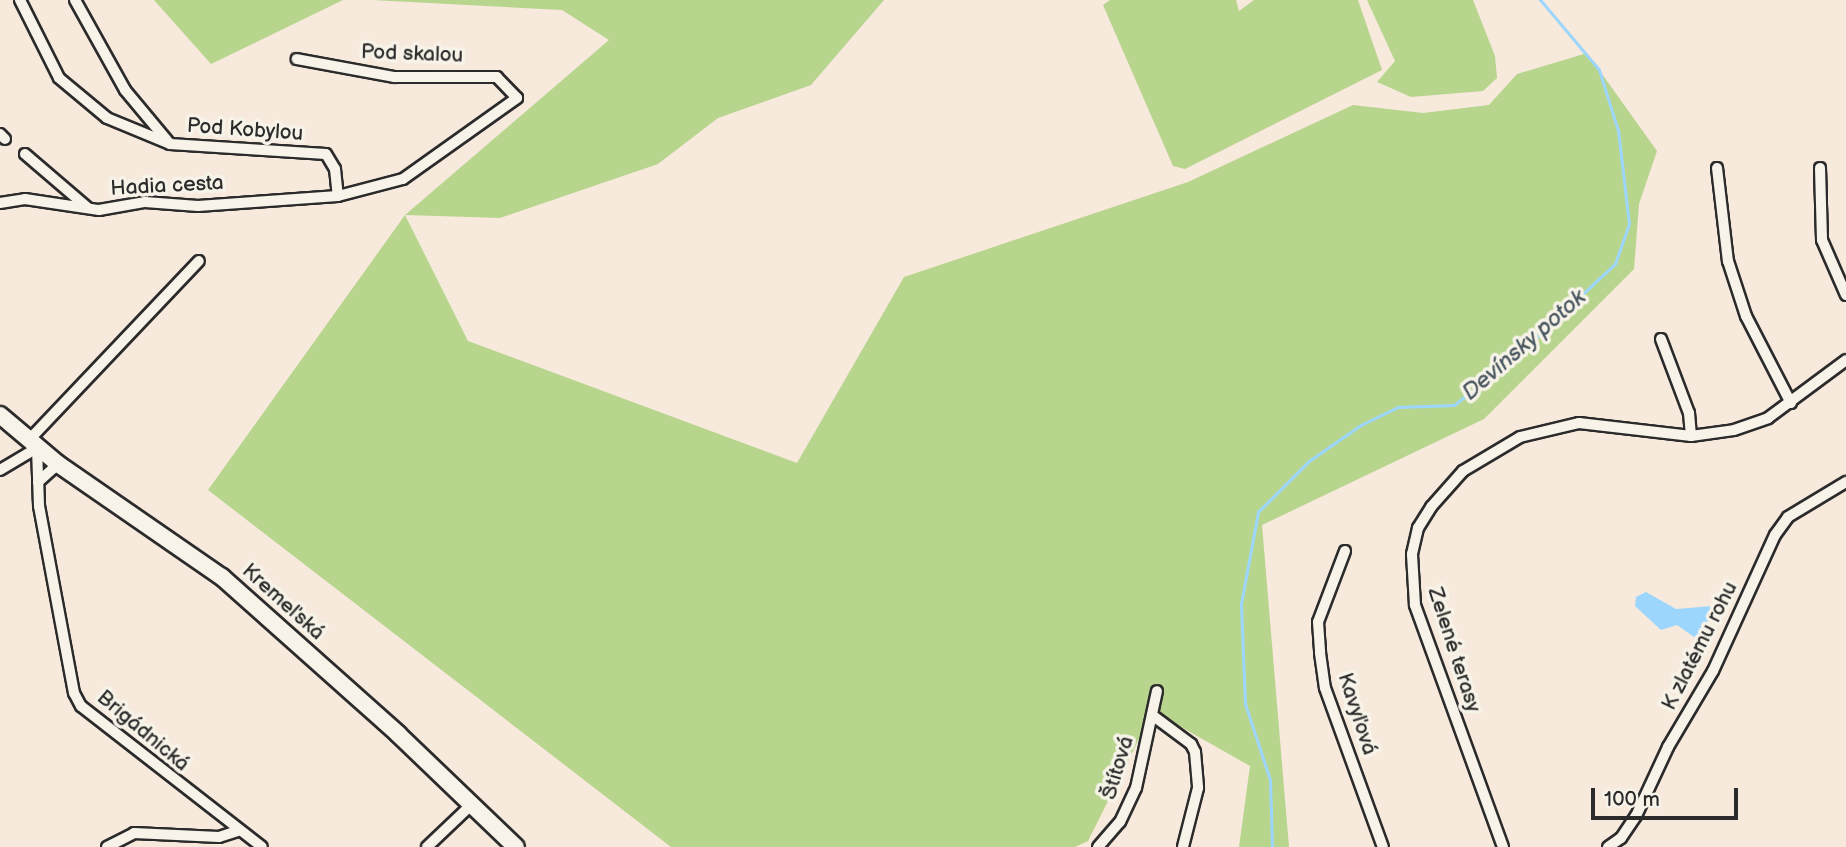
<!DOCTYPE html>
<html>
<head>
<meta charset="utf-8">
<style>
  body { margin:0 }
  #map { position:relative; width:1846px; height:847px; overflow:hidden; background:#f7e9dc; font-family:"Balsamiq Sans",sans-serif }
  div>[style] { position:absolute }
  .green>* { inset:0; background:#b7d58d }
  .water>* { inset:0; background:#9dd6fd }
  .stream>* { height:2.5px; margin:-1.25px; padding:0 1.25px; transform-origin:1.25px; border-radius:1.25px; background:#9dd6fd }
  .roads { filter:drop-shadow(2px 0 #2b2b2b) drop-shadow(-2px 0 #2b2b2b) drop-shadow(0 2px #2b2b2b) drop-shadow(0 -2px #2b2b2b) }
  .street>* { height:10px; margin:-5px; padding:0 5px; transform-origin:5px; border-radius:5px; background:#f7f3e8 }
  .secondary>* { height:16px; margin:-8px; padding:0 8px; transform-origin:8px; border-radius:8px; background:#f7f3e8 }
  span { translate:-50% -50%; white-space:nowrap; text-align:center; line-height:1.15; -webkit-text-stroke:7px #f7f3e8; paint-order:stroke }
  .street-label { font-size:21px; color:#2b2b2b }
  .water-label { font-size:23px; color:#485660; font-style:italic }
  .scale { position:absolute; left:1591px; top:788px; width:147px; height:32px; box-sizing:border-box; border:4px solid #2b2b2b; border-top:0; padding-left:9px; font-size:21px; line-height:24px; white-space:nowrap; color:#2b2b2b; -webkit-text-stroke:5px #f7f3e8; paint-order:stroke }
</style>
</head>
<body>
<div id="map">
  <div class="green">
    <i style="clip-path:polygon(154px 0,343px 0,211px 64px)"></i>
    <i style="clip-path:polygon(372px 0,884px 0,811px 85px,718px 118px,658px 164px,500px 218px,405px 215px,468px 341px,797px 463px,904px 277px,1188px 182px,1353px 105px,1423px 113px,1489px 105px,1517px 74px,1587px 53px,1657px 151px,1639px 204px,1634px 269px,1484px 419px,1262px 525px,1289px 847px,1239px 847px,1250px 766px,1153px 711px,1088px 841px,1075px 847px,671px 847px,208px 490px,405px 215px,609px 40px,562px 10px)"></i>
    <i style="clip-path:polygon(1110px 0,1236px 0,1239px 11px,1254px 0,1358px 0,1382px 70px,1185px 169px,1173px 166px,1103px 5px)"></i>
    <i style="clip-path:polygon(1367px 0,1473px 0,1495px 56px,1497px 78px,1483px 91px,1411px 97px,1377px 82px,1395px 61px)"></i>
  </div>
  <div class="water">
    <i style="clip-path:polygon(1646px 592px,1676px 609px,1713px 606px,1705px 630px,1694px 637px,1677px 625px,1661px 630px,1635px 606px,1636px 597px)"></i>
  </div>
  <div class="stream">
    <i style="left:1272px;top:847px;width:67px;rotate:-91.7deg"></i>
    <i style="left:1270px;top:780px;width:80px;rotate:-108.2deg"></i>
    <i style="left:1245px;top:704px;width:100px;rotate:-92.3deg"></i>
    <i style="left:1241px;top:604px;width:94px;rotate:-79.5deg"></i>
    <i style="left:1258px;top:512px;width:72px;rotate:-45deg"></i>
    <i style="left:1309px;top:461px;width:63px;rotate:-34.7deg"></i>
    <i style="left:1361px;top:425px;width:41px;rotate:-25.9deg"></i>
    <i style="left:1398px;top:407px;width:56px;rotate:-2deg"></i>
    <i style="left:1454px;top:405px;width:73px;rotate:-37.8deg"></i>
    <i style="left:1512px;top:360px;width:141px;rotate:-43deg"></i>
    <i style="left:1615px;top:264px;width:42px;rotate:-70.7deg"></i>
    <i style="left:1629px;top:224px;width:94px;rotate:-96.7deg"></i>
    <i style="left:1618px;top:131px;width:64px;rotate:-107.3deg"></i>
    <i style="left:1599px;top:70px;width:92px;rotate:-130.1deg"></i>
  </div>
  <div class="roads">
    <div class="street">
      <i style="left:20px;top:0;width:87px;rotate:63.4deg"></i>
      <i style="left:59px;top:78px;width:62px;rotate:39.8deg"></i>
      <i style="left:107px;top:118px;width:68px;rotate:22.4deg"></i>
      <i style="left:170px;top:144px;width:156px;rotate:3.7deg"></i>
      <i style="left:326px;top:154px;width:17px;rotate:59deg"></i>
      <i style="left:335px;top:169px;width:27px;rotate:84deg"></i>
      <i style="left:75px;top:0;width:103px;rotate:60.9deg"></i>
      <i style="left:125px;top:90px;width:70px;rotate:50.2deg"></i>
      <i style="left:0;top:134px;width:7px;rotate:45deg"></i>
      <i style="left:25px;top:154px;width:83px;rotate:40.6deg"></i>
      <i style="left:1717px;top:168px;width:94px;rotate:83.3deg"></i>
      <i style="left:1728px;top:261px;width:58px;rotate:71.9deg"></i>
      <i style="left:1746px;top:316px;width:98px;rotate:62.7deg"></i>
      <i style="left:1820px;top:168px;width:72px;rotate:88.4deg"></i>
      <i style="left:1822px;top:240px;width:60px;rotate:66.4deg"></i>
      <i style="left:0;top:203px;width:25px;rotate:-9deg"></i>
      <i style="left:25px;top:199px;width:75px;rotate:8.5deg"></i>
      <i style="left:99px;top:210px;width:47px;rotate:-9.9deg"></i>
      <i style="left:145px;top:202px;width:53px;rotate:4.3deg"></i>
      <i style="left:198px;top:206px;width:140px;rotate:-4.1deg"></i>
      <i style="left:338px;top:196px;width:67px;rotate:-14.7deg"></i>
      <i style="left:403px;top:179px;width:140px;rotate:-35.4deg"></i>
      <i style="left:517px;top:98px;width:29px;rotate:-134deg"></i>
      <i style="left:497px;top:77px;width:103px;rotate:180deg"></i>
      <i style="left:394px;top:77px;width:99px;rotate:-169.5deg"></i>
      <i style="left:1661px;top:339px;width:79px;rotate:69.3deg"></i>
      <i style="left:1689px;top:413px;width:23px;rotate:85deg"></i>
      <i style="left:28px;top:441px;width:248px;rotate:-46.5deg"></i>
      <i style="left:0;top:470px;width:43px;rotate:-30.7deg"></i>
      <i style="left:37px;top:448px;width:58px;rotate:88deg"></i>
      <i style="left:39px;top:506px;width:190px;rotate:79.4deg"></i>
      <i style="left:74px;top:693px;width:15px;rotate:62deg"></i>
      <i style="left:81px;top:706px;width:229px;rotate:37.9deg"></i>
      <i style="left:38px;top:482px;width:27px;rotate:-42deg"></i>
      <i style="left:1345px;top:551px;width:76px;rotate:110.8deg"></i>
      <i style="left:1318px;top:622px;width:31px;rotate:86deg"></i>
      <i style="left:1320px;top:653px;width:35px;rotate:82deg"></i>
      <i style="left:1325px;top:688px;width:169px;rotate:70deg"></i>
      <i style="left:1152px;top:715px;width:49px;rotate:36.6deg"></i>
      <i style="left:1191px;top:744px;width:9px;rotate:63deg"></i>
      <i style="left:1195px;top:752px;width:36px;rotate:85deg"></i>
      <i style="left:1198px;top:788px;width:61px;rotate:104.3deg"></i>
      <i style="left:107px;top:847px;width:30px;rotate:-27deg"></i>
      <i style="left:134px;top:833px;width:85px;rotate:2.7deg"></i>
      <i style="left:219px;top:837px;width:19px;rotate:-18deg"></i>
      <i style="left:427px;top:847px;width:59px;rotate:-43.6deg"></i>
      <i style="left:1098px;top:847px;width:33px;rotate:-49deg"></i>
      <i style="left:1120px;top:822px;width:38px;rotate:-65deg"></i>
      <i style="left:1136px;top:788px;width:99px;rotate:-77.8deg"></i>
      <i style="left:1503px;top:847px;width:258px;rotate:-110deg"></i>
      <i style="left:1415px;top:605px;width:51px;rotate:-93.4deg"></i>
      <i style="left:1412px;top:554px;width:27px;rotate:-77deg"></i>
      <i style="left:1418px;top:528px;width:25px;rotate:-58deg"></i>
      <i style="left:1431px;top:507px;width:48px;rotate:-48.4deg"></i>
      <i style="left:1463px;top:471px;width:66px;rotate:-30.8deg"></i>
      <i style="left:1520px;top:437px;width:61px;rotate:-13.3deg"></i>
      <i style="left:1579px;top:423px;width:113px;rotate:6.6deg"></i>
      <i style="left:1691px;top:436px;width:43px;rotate:-7.9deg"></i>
      <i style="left:1734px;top:430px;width:36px;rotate:-19deg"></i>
      <i style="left:1768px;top:418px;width:97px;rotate:-36.6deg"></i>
      <i style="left:1608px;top:847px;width:16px;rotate:-35deg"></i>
      <i style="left:1621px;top:838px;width:27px;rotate:-56deg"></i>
      <i style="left:1636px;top:816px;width:76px;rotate:-65.1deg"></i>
      <i style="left:1668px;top:747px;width:88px;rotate:-59.4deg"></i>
      <i style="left:1713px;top:671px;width:149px;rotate:-65.5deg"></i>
      <i style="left:1775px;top:535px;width:22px;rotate:-54deg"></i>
      <i style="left:1788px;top:517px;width:68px;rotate:-31.1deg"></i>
    </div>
    <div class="secondary">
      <i style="left:0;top:415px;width:76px;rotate:40.2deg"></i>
      <i style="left:58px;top:464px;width:199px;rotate:34.6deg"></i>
      <i style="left:222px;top:577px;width:236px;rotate:41.7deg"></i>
      <i style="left:398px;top:734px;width:163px;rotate:43.8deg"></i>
    </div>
  </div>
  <div class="street-label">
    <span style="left:412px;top:54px;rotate:2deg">Pod skalou</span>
    <span style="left:245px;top:130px;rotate:4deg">Pod Kobylou</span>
    <span style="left:167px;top:186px;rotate:-3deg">Hadia cesta</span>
    <span style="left:283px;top:602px;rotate:42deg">Kremeľská</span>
    <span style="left:1700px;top:646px;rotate:-63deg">K zlatému rohu</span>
    <span style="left:1454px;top:650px;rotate:72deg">Zelené terasy</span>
    <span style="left:1357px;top:714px;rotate:72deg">Kavyľová</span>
    <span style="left:143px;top:731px;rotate:40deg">Brigádnická</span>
    <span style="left:1118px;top:768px;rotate:-73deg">Štítová</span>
  </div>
  <div class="water-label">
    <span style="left:1524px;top:345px;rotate:-41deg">Devínsky potok</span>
  </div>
  <div class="scale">100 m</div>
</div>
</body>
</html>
